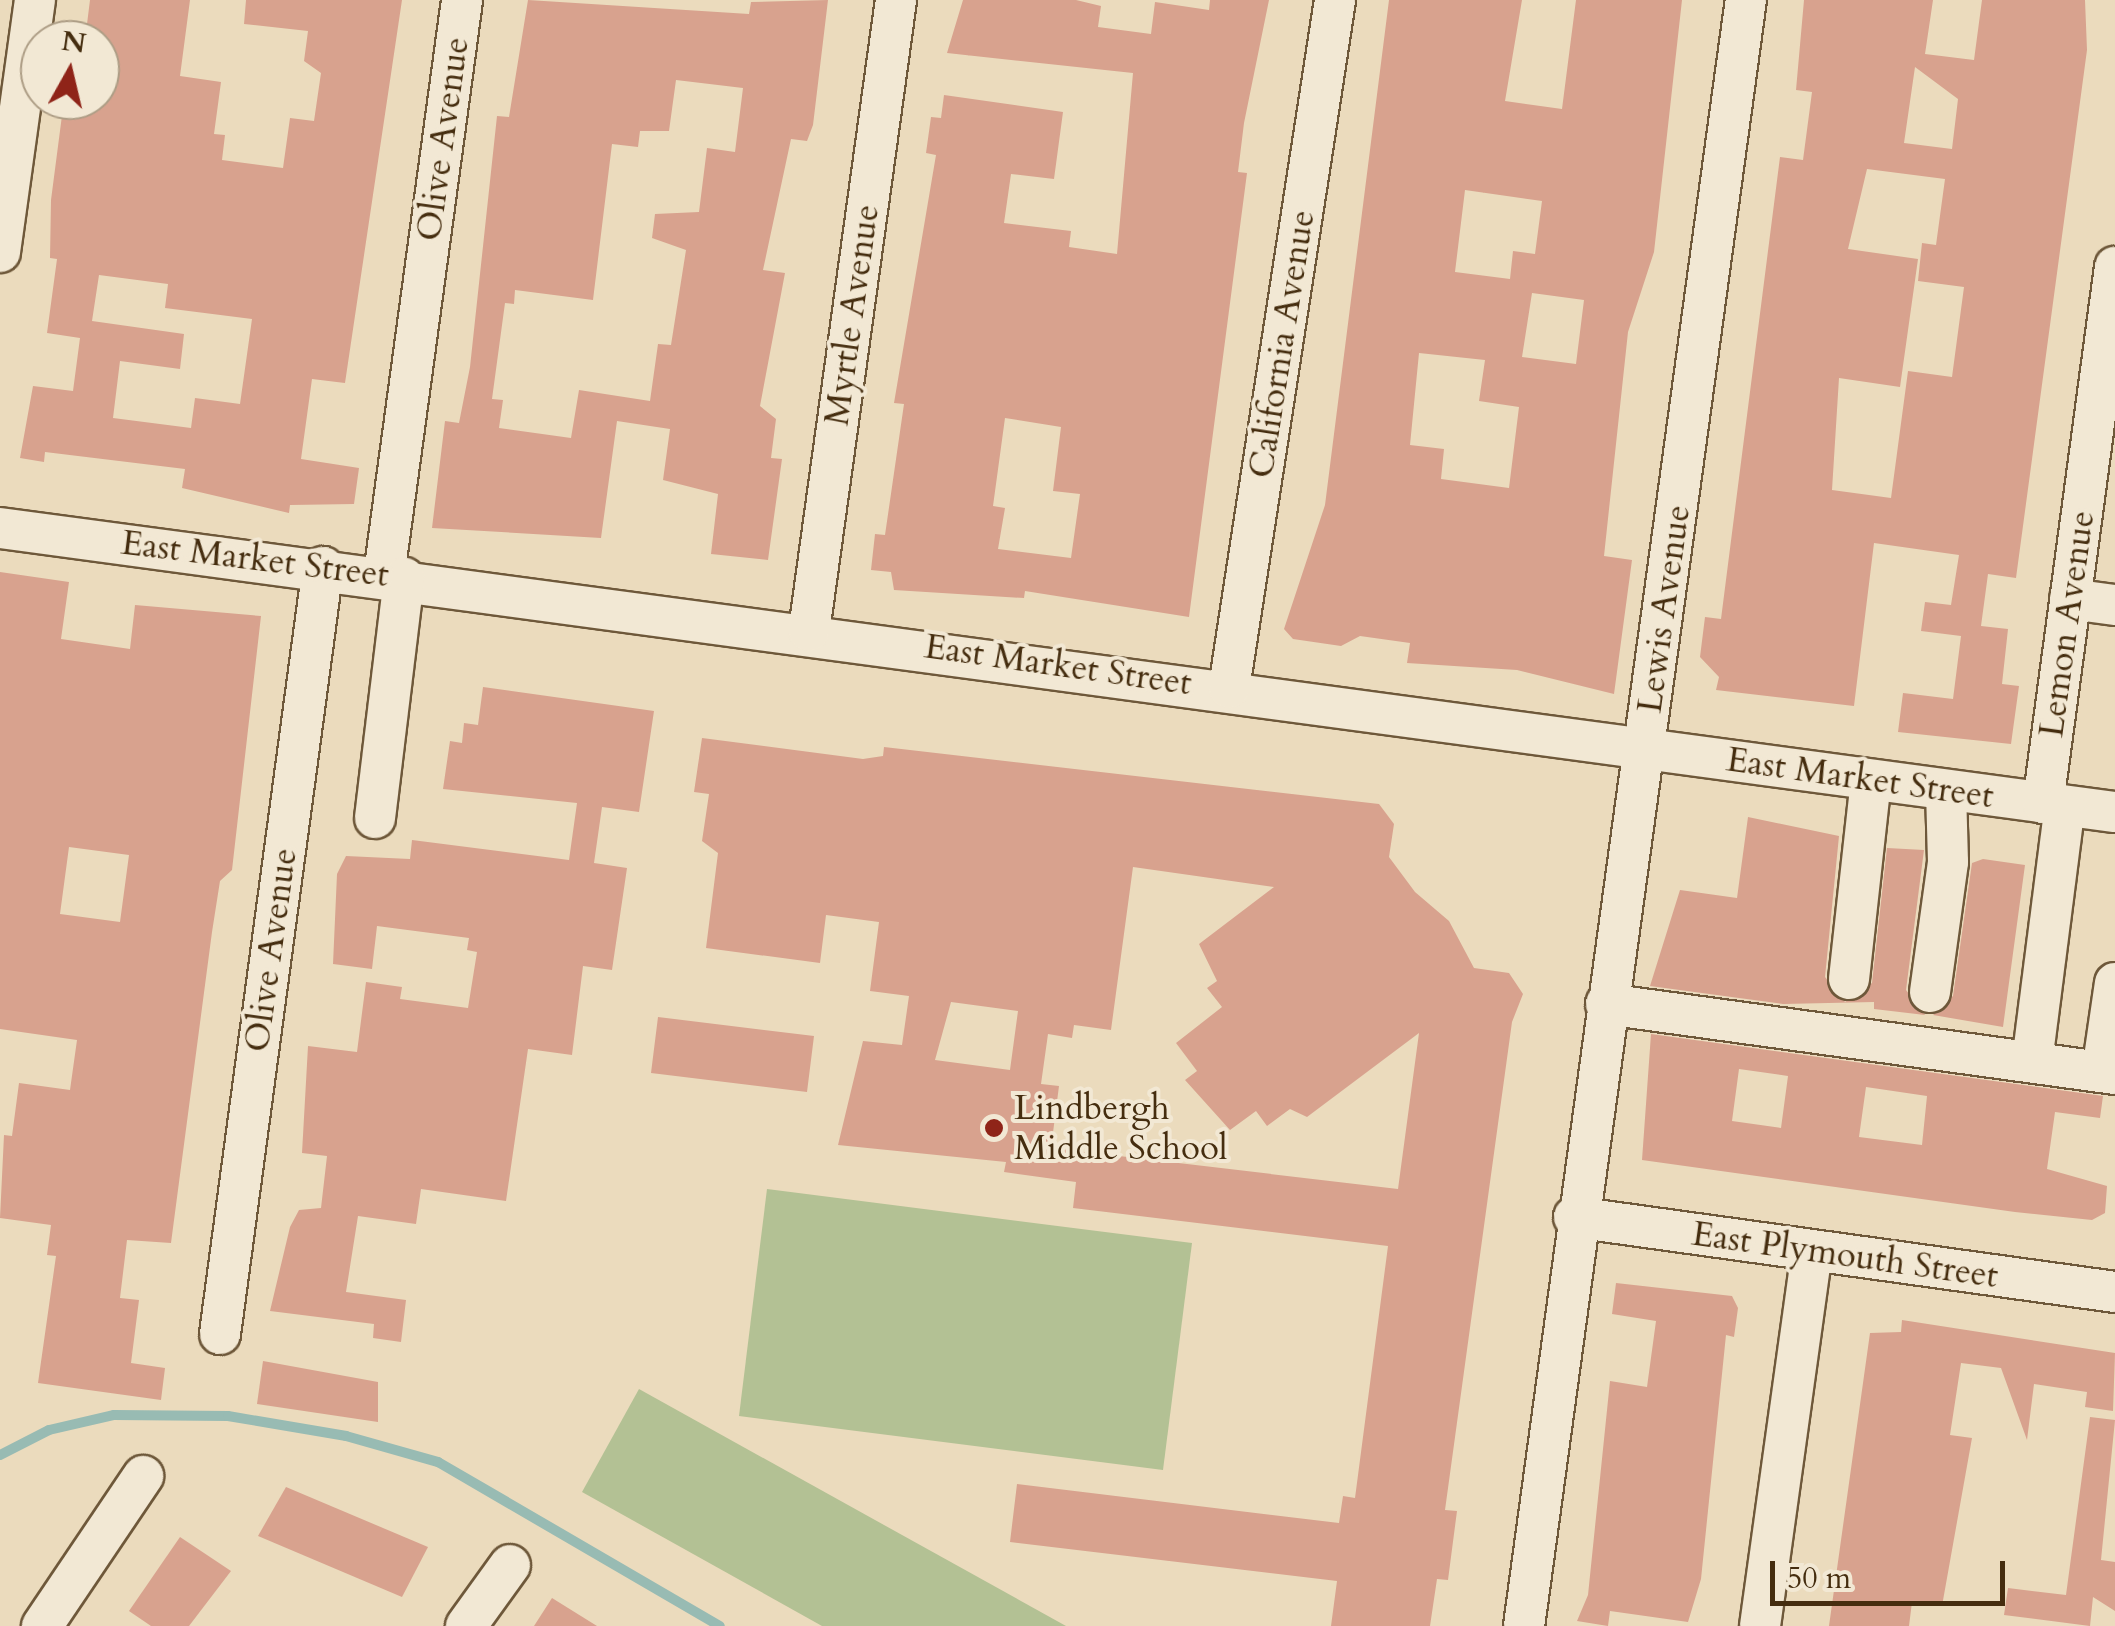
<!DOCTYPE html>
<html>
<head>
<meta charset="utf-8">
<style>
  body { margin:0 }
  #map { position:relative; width:2115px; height:1626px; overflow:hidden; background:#ebdbbd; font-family:Cardo,serif }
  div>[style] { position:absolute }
  .green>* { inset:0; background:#b3c194 }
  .stream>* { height:10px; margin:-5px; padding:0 5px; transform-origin:5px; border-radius:5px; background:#98bbb3 }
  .building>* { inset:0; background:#d8a28e }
  .roads { filter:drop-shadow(2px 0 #6e583a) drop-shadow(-2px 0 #6e583a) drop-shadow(0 2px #6e583a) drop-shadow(0 -2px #6e583a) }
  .minor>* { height:40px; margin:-20px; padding:0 20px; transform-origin:20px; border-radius:20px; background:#f2e8d4 }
  .dots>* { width:28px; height:28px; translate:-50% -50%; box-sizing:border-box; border:5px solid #f2e8d4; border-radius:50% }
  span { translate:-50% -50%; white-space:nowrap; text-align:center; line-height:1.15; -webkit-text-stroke:8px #f2e8d4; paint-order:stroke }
  .street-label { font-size:35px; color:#452d0f }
  .poi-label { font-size:35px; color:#452d0f }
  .left { translate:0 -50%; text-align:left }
  .north { position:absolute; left:20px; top:20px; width:100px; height:100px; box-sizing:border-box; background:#f2e8d4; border:2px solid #ad9d85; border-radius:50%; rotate:8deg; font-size:28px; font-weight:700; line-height:40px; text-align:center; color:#452d0f }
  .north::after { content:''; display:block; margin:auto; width:35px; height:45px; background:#8f2418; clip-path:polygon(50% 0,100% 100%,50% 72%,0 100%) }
  .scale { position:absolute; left:1770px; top:1561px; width:235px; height:45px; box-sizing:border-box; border:5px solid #452d0f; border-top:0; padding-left:12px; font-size:30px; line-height:35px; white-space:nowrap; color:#452d0f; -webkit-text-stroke:8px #f2e8d4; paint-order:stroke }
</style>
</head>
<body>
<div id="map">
  <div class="green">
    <i style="clip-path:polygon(767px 1189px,1192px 1243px,1163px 1470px,739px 1416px)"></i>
    <i style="clip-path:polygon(639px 1389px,1066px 1626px,822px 1626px,582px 1492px)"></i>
  </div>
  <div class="stream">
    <i style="left:0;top:1455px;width:55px;rotate:-27deg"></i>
    <i style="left:49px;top:1430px;width:67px;rotate:-13deg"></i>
    <i style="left:114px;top:1415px;width:114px;rotate:0.5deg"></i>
    <i style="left:228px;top:1416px;width:120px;rotate:9.6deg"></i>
    <i style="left:346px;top:1436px;width:96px;rotate:15.8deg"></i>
    <i style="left:438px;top:1462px;width:326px;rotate:30.2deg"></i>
  </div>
  <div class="building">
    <i style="clip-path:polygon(evenodd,90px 0,190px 0,180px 76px,221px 82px,214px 134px,225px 135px,222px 160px,283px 168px,290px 118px,314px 121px,321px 73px,304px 61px,308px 31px,244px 24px,246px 0,402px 0,345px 383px,312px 379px,301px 459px,359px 468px,354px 504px,290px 505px,289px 513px,182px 488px,185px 469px,45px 452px,44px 462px,20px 458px,33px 386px,73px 391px,80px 338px,47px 333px,57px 259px,50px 258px,51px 200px,64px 100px,100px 100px,100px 40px,85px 40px,90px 0,99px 275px,168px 284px,165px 308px,252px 319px,240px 404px,195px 398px,191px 428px,113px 418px,120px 361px,180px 369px,184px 334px,92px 321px,99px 275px)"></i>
    <i style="clip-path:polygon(evenodd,528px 0,749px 14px,751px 2px,828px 0,813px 125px,807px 141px,791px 139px,763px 270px,785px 273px,760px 406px,776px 419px,771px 458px,782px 459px,768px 560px,711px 554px,718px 494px,663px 480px,670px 429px,617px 421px,601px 538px,432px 528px,445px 421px,459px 423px,470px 367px,497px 116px,509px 117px,528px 0,676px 80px,743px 88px,735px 152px,707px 148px,699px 212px,655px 214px,652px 238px,686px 250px,671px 345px,658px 344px,650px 401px,579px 390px,571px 438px,499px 428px,503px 400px,492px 399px,505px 303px,514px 304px,515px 290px,593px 300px,612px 144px,638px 147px,640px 131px,669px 131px,676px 80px)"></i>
    <i style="clip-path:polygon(evenodd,963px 0,1076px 0,1101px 6px,1098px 27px,1151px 34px,1155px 2px,1209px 10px,1210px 0,1269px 0,1244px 123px,1238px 172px,1247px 173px,1189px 617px,1025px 591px,1024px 598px,894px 590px,891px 572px,871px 570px,875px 534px,885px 535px,904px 404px,894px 403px,936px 155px,926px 153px,931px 117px,941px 118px,944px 95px,1063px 112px,1054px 179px,1011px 174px,1004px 223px,1071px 231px,1069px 247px,1117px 254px,1133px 73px,947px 53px,963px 0,1005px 418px,1061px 427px,1053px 491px,1080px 494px,1071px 558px,998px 549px,1005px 508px,993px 506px,1005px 418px)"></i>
    <i style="clip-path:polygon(evenodd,1389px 0,1522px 0,1505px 101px,1562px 109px,1576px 0,1682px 0,1654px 252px,1628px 332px,1604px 556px,1632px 560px,1614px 694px,1517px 670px,1407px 663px,1410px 643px,1360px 636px,1341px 646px,1293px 639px,1284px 629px,1325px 505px,1389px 0,1465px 190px,1542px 201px,1535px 254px,1513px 251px,1510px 279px,1455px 272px,1465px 190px,1389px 0,1532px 293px,1584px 300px,1576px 364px,1522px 357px,1532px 293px,1389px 0,1419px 353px,1485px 360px,1479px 401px,1519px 407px,1509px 488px,1441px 479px,1444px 449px,1410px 445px,1419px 353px)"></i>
    <i style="clip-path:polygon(evenodd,1804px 0,1933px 0,1925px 54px,1974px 60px,1982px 0,2085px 0,2087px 50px,2016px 578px,1988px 574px,1981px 626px,2008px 629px,2002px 684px,2019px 686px,2011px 744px,1898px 732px,1903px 693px,1953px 699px,1961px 636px,1921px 631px,1925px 602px,1951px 605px,1959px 555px,1874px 543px,1854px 706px,1716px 690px,1719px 677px,1700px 657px,1705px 617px,1721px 619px,1780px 157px,1803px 160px,1812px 92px,1796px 90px,1804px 0,1915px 67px,1958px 99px,1952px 149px,1904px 143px,1915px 67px,1804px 0,1867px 169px,1945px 179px,1936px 245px,1922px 243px,1918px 281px,1964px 287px,1952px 377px,1908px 371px,1891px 498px,1832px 490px,1839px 378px,1900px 387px,1918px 259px,1848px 249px,1867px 169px)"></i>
    <i style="clip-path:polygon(evenodd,0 572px,69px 582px,61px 639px,130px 649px,135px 605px,261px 616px,232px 870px,220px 881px,212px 932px,171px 1243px,127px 1240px,120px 1298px,139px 1300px,131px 1363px,165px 1368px,161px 1400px,38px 1383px,56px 1256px,47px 1255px,51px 1225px,0 1218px,4px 1135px,12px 1136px,19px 1083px,70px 1090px,77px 1040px,0 1029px,0 572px,69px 847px,129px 855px,120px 922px,60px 914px,69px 847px)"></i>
    <i style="clip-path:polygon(483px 687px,654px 711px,639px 812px,602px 807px,594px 863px,627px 868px,612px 970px,583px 966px,572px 1055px,528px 1049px,506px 1201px,421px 1189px,416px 1224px,358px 1216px,346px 1292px,406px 1300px,401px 1342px,373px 1338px,374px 1324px,270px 1311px,290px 1227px,299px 1210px,321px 1208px,327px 1156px,302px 1153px,308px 1046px,357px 1052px,366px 982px,402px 987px,400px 999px,468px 1008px,477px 952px,467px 950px,469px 938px,377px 926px,372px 969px,333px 964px,337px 874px,346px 856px,410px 859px,412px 840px,569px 860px,577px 803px,443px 789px,450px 741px,462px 743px,464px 723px,478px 725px)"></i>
    <i style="clip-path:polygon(evenodd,702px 738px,863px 759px,883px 756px,884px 747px,1379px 804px,1394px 824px,1389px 857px,1415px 892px,1449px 921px,1474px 968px,1509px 973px,1523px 994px,1512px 1022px,1445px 1510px,1457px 1511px,1448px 1580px,1437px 1579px,1430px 1626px,1331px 1626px,1337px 1581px,1010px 1542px,1017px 1484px,1339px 1523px,1343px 1496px,1355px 1498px,1388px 1246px,1073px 1208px,1076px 1182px,1004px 1172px,1006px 1162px,838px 1145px,863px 1041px,902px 1045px,909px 996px,870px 991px,879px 922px,826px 915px,820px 963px,706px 948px,718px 853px,702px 841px,709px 794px,694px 792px,702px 738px,1133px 867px,1274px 887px,1199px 944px,1217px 981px,1207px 988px,1222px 1007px,1176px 1043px,1197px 1071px,1185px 1080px,1230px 1130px,1256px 1111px,1267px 1126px,1290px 1109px,1307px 1117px,1419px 1033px,1398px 1189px,1051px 1148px,1059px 1086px,1041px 1084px,1048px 1034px,1072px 1038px,1074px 1025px,1111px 1030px,1133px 867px,702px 738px,951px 1002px,1018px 1011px,1010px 1070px,935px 1060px,951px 1002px)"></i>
    <i style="clip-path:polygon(1748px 817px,1839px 836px,1825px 977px,1845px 1002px,1872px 983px,1887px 848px,1924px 850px,1906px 990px,1925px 1015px,1874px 1009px,1874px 1002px,1783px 1004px,1650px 986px,1680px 890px,1737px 898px)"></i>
    <i style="clip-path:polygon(1983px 859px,2025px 865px,2003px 1027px,1933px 1015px,1953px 996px,1972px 863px)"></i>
    <i style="clip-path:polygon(658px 1017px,814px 1036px,807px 1092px,651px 1073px)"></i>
    <i style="clip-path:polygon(evenodd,1651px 1034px,2103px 1096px,2100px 1118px,2055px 1112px,2047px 1169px,2107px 1186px,2105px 1213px,2092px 1220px,2015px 1212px,1642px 1160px,1651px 1034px,1739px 1069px,1788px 1076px,1781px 1128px,1732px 1121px,1739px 1069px,1651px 1034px,1866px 1087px,1927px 1096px,1922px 1145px,1859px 1137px,1866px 1087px)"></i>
    <i style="clip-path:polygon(1616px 1283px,1732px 1296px,1738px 1308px,1734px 1337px,1726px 1335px,1701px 1579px,1688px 1622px,1610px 1611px,1608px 1626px,1577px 1621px,1588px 1595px,1610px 1381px,1647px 1387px,1656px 1321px,1612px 1314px)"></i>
    <i style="clip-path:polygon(1902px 1320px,2115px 1353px,2113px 1411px,2085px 1407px,2087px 1392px,2034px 1384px,2027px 1440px,2001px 1368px,1961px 1363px,1950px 1435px,1972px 1438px,1942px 1606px,1912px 1602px,1909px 1626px,1829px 1626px,1870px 1333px,1901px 1332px)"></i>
    <i style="clip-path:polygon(263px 1361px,378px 1382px,378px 1422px,257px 1404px)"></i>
    <i style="clip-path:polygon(2090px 1417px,2115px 1420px,2101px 1560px,2115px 1562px,2115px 1611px,2093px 1597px,2090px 1626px,2004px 1615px,2008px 1588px,2066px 1595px)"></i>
    <i style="clip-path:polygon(286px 1487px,428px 1547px,402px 1597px,258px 1536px)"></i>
    <i style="clip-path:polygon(180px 1537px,231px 1571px,189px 1626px,151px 1626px,129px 1611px)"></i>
    <i style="clip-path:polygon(552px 1598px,597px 1626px,534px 1626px)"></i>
  </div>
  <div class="roads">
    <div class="minor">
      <i style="left:0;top:252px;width:254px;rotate:-82.1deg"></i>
      <i style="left:0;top:528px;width:2134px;rotate:7.65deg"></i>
      <i style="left:384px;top:575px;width:580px;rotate:-82.27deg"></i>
      <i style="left:2070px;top:599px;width:45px;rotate:7.6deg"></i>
      <i style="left:809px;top:631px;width:637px;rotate:-82.15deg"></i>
      <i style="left:1229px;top:688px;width:696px;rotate:-81.24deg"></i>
      <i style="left:2043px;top:803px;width:541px;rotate:-82.35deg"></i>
      <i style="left:375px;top:818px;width:242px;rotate:-83.1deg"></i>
      <i style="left:1849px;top:979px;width:199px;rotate:-83.7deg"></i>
      <i style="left:1930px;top:992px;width:131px;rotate:-82.1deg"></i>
      <i style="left:1948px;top:862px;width:71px;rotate:-91.6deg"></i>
      <i style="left:1606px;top:1004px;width:514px;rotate:7.83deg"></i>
      <i style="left:2032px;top:1062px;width:258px;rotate:-82.7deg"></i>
      <i style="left:2102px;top:1072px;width:90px;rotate:-81.7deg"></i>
      <i style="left:1574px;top:1217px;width:546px;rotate:7.89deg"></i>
      <i style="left:220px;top:1334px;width:774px;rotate:-82.35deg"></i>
      <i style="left:42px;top:1626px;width:181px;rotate:-56deg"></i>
      <i style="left:466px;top:1626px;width:75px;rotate:-54.2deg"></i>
      <i style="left:1524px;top:1626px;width:1641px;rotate:-82.23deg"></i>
      <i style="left:1760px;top:1626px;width:378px;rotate:-82.1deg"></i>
    </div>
  </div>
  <div class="dots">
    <i style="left:994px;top:1128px;background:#8f2418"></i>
  </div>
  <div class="street-label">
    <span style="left:443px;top:139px;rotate:-82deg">Olive Avenue</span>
    <span style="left:852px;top:315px;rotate:-82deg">Myrtle Avenue</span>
    <span style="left:1282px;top:344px;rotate:-81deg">California Avenue</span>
    <span style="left:255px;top:559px;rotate:7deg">East Market Street</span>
    <span style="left:1664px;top:609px;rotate:-82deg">Lewis Avenue</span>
    <span style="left:2067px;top:624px;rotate:-82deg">Lemon Avenue</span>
    <span style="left:1058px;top:665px;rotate:8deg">East Market Street</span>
    <span style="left:1860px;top:778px;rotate:8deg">East Market Street</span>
    <span style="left:271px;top:950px;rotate:-82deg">Olive Avenue</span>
    <span style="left:1845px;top:1255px;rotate:8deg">East Plymouth Street</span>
  </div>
  <div class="poi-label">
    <span class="left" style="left:1014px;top:1128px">Lindbergh<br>Middle School</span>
  </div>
  <div class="north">N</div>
  <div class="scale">50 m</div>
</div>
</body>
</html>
